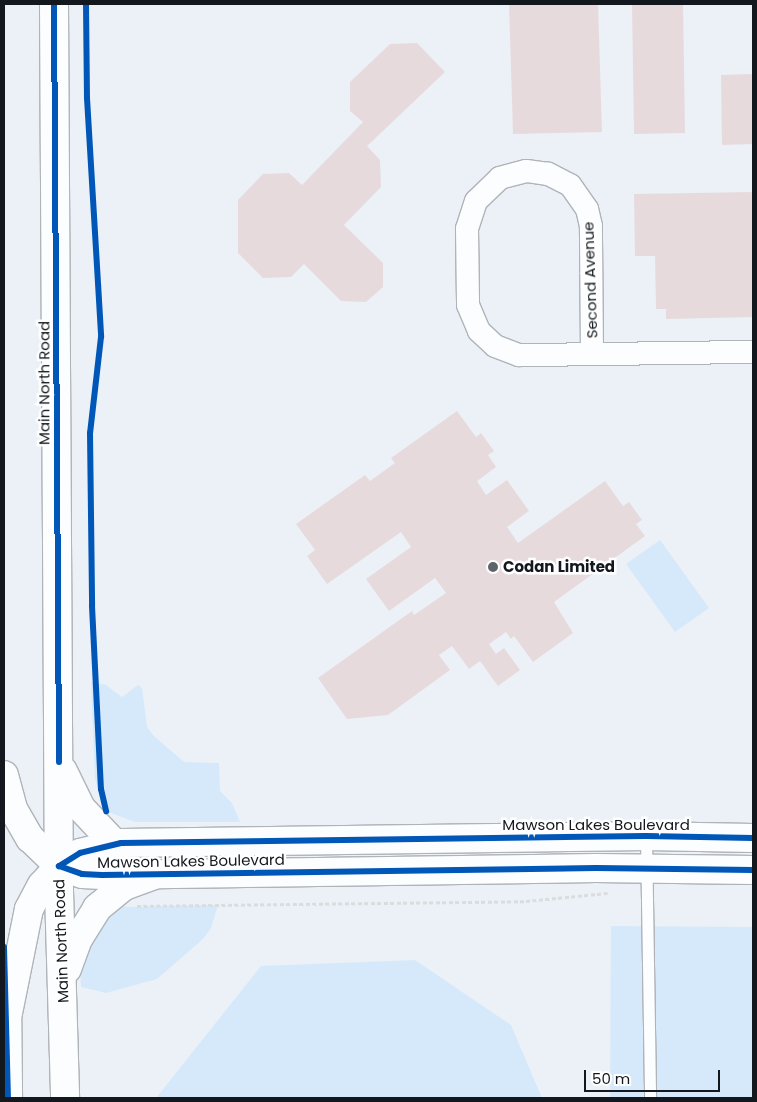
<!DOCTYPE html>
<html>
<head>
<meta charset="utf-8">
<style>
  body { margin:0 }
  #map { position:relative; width:757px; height:1102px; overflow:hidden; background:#ebf1f7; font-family:Poppins,sans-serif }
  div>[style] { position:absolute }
  .green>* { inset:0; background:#d6e9fb }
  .building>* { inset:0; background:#e7dadc }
  .path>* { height:3px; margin-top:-1.5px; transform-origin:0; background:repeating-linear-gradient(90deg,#daddde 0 4px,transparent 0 6.5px) }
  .roads { filter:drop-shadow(1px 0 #afb4b9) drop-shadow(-1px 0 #afb4b9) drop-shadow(0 1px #afb4b9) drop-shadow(0 -1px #afb4b9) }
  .service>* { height:11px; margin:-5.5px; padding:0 5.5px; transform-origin:5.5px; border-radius:5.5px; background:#fcfdfe }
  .minor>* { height:22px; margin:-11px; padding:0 11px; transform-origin:11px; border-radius:11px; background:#fcfdfe }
  .tertiary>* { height:28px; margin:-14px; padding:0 14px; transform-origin:14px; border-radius:14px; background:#fcfdfe }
  .trunk>* { height:28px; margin:-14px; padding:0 14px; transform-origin:14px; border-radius:14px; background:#fcfdfe }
  .cycleway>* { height:6px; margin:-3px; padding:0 3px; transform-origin:3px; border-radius:3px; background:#0057b8 }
  .dots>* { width:14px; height:14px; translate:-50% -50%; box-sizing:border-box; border:2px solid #fff; border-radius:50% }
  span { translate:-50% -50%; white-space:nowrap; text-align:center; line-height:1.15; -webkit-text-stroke:5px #fff; paint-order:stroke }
  .street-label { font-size:15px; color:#12181d }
  .poi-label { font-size:15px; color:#12181d; font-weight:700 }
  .left { translate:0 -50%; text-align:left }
  .frame { position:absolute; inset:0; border:5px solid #12181d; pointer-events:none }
  .scale { position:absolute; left:584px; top:1070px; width:136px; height:22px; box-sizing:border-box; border:2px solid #12181d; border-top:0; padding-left:6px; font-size:15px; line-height:18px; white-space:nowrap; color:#12181d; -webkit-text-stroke:4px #fff; paint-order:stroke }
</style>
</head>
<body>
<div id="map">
  <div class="green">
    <i style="clip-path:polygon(660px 540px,709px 608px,675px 632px,626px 564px)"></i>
    <i style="clip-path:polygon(91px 682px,106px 685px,122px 697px,138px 685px,142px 688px,147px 727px,154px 736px,184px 762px,219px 763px,220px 791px,232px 803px,240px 822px,135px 822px,106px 811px,95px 779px)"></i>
    <i style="clip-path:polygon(122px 904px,126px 907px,218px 905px,211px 928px,203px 939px,157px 979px,106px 993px,81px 987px,80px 963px,87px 934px)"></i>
    <i style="clip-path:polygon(611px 926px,753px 927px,753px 1098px,610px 1098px)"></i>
    <i style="clip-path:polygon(415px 960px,511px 1025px,542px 1098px,156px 1098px,261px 966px)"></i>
  </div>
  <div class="building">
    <i style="clip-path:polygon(509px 4px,598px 4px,602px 132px,513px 134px)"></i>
    <i style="clip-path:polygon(632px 4px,683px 4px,685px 133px,634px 134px)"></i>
    <i style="clip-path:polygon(417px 43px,445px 72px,367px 146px,380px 160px,381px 187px,344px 225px,383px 263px,383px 287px,366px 302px,341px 301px,304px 264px,291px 277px,263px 278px,238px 253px,238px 200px,263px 174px,289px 173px,302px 185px,363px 122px,350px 111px,350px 82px,390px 44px)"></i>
    <i style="clip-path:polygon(753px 74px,753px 144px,722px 145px,721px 75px)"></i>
    <i style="clip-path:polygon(753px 192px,753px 317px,666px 319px,666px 309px,656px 309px,655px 256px,635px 256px,634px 194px)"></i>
    <i style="clip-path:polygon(457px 411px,476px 437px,481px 433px,494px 451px,488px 455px,496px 467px,477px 481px,486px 495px,507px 480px,529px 511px,507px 527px,518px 543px,605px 481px,623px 506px,629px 502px,642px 520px,636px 524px,645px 536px,554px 602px,573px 633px,533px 662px,514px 636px,511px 639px,506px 632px,489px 644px,496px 654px,504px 648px,520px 670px,498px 686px,480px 661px,469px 669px,452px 646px,439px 655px,450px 670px,388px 715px,347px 719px,318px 678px,412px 611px,414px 615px,446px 593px,435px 578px,389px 611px,366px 579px,411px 547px,401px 532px,327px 584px,307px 556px,315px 550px,296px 524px,365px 475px,370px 481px,395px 463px,391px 458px)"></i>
  </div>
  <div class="path">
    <i style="left:137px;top:906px;width:389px;rotate:-0.7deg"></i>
    <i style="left:526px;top:901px;width:82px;rotate:-5.6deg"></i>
  </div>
  <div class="roads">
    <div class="service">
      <i style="left:646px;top:836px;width:262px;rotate:89.1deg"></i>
    </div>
    <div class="minor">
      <i style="left:592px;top:353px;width:127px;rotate:-90.5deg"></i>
      <i style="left:591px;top:226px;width:17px;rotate:-103deg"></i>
      <i style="left:587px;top:209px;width:29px;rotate:-125deg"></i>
      <i style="left:570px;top:185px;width:25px;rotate:-153deg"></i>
      <i style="left:548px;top:174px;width:22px;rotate:-172deg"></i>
      <i style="left:526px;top:171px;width:27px;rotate:165deg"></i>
      <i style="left:500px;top:178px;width:33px;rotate:136deg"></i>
      <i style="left:476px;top:201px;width:29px;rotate:108deg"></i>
      <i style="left:467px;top:229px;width:76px;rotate:89.2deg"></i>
      <i style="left:468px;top:305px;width:28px;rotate:67deg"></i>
      <i style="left:479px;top:331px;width:22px;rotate:43deg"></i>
      <i style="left:495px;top:346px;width:26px;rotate:21deg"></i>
      <i style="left:519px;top:355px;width:13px"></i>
      <i style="left:532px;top:355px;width:221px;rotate:-0.8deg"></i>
    </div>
    <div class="tertiary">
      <i style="left:753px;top:838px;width:107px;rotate:-178.9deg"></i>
      <i style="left:646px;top:836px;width:525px;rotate:179.24deg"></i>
      <i style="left:121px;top:843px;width:42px;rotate:166.3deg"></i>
      <i style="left:80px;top:853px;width:25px;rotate:148deg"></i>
      <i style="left:59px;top:866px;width:24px;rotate:19deg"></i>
      <i style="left:82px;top:874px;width:20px;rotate:3deg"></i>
      <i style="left:102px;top:875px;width:494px;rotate:-0.8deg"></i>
      <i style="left:596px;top:868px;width:157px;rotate:0.7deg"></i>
    </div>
    <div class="trunk">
      <i style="left:54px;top:4px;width:887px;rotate:89.68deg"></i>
      <i style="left:59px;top:891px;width:207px;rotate:88.3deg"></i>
      <i style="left:63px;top:771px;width:41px;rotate:64.1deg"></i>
      <i style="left:81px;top:808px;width:50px;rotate:46.6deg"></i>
      <i style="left:4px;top:775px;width:35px;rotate:75deg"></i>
      <i style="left:13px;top:809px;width:34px;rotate:60deg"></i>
      <i style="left:30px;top:838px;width:40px;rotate:44deg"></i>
      <i style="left:67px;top:969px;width:32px;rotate:-70deg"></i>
      <i style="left:78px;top:939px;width:36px;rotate:-58deg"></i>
      <i style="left:97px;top:908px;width:35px;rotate:-39deg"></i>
      <i style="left:124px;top:886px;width:35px;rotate:-20deg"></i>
      <i style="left:7px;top:995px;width:103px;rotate:89.4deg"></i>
      <i style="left:8px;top:1013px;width:106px;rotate:-78.6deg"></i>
      <i style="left:29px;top:909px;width:27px;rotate:-62deg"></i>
      <i style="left:42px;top:885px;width:25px;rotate:-48deg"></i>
    </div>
  </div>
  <div class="cycleway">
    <i style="left:54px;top:4px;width:758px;rotate:89.62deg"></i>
    <i style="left:86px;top:4px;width:94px;rotate:89.4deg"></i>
    <i style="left:87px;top:98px;width:239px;rotate:86.6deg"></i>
    <i style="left:101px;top:337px;width:97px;rotate:96.5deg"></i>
    <i style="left:90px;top:433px;width:173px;rotate:89.3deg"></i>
    <i style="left:92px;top:606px;width:183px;rotate:87.2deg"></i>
    <i style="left:101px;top:789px;width:23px;rotate:77deg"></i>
    <i style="left:753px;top:838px;width:107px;rotate:-178.9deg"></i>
    <i style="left:646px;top:836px;width:525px;rotate:179.24deg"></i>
    <i style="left:121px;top:843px;width:42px;rotate:166.3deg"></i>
    <i style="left:80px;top:853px;width:25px;rotate:148deg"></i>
    <i style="left:59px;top:866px;width:24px;rotate:19deg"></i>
    <i style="left:82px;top:874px;width:20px;rotate:3deg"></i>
    <i style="left:102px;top:875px;width:494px;rotate:-0.8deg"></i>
    <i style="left:596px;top:868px;width:157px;rotate:0.7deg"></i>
    <i style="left:4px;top:947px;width:151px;rotate:88.5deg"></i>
  </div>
  <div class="dots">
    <i style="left:493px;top:567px;background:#5e6469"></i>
  </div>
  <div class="street-label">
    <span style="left:590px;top:280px;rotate:-92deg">Second Avenue</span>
    <span style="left:44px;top:383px;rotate:-90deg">Main North Road</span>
    <span style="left:596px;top:825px">Mawson Lakes Boulevard</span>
    <span style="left:191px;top:861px;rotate:-1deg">Mawson Lakes Boulevard</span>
    <span style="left:61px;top:941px;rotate:-92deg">Main North Road</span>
  </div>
  <div class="poi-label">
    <span class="left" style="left:503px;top:567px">Codan Limited</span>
  </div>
  <div class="frame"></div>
  <div class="scale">50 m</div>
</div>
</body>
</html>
